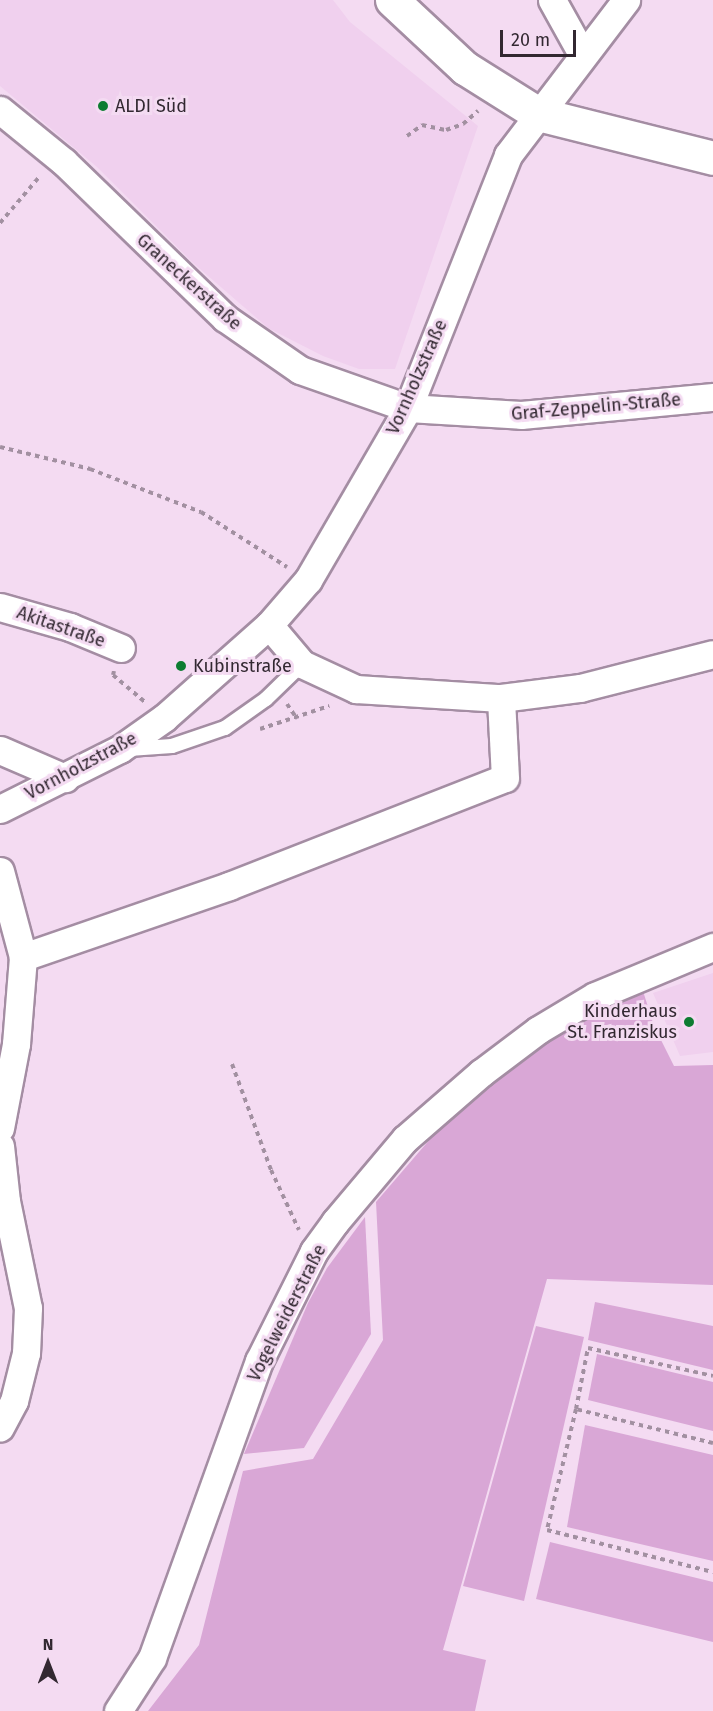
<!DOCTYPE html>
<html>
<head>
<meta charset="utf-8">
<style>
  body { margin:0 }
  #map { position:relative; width:713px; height:1711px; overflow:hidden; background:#f4dbf2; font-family:"Fira Sans",sans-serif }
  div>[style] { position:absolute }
  .built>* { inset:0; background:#f0d0ee }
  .green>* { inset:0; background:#d9a7d6 }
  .path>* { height:4px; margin-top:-2px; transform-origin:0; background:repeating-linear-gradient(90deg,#a290a1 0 4.5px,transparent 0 9px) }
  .roads { filter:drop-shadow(2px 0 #a48da3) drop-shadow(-2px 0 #a48da3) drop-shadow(0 2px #a48da3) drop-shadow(0 -2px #a48da3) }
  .lane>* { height:14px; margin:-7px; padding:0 7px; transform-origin:7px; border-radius:7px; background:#fff }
  .street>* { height:27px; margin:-13.5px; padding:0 13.5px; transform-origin:13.5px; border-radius:13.5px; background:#fff }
  .secondary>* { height:33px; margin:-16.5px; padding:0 16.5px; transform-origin:16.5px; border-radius:16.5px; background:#fff }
  .dots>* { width:16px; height:16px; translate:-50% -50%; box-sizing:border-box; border:3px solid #f4dbf2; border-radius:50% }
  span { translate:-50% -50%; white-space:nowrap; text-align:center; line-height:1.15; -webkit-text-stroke:6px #f4dbf2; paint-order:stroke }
  .poi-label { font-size:18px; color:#322831 }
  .left { translate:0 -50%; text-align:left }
  .right { translate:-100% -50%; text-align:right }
  .street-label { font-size:18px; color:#322831 }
  .north { position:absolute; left:18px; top:1633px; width:60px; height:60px; -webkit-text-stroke:4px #f4dbf2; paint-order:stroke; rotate:0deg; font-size:16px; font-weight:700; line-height:24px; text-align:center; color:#322831 }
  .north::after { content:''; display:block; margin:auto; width:21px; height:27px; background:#322831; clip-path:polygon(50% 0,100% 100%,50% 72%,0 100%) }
  .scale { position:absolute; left:500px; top:30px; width:76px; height:27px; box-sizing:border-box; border:3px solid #322831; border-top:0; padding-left:8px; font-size:18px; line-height:21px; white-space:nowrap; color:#322831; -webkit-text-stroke:4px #f4dbf2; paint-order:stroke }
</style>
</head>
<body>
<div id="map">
  <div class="built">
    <i style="clip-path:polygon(0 0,333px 0,350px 22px,478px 126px,395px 369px,359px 369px,323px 356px,268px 328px,192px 262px,97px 167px,0 86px)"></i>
    <i style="clip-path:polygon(713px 973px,713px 1052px,680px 1056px,653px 993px)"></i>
  </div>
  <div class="green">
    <i style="clip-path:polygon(643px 991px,654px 1026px,674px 1066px,713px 1065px,713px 1285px,547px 1279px,443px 1650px,486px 1660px,475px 1711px,148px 1711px,199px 1645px,243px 1471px,313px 1459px,383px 1340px,376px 1202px,431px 1138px,501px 1067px,575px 1021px)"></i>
    <i style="clip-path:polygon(365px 1217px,371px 1334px,304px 1448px,244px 1454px,308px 1303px,327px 1268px)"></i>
    <i style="clip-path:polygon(595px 1302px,713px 1326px,713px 1370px,588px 1340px)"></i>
    <i style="clip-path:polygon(536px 1326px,584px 1337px,524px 1601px,463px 1586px)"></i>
    <i style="clip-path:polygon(597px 1354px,713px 1382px,713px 1431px,588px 1400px)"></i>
    <i style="clip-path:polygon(585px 1425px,713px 1455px,713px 1561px,567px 1527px)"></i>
    <i style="clip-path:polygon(550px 1542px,713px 1582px,713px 1642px,536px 1599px)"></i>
  </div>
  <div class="path">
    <i style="left:407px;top:136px;width:19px;rotate:-36deg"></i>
    <i style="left:422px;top:125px;width:25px;rotate:12deg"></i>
    <i style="left:446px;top:130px;width:18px;rotate:-19deg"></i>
    <i style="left:463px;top:124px;width:20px;rotate:-41deg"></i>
    <i style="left:0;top:223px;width:62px;rotate:-49.6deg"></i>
    <i style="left:0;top:447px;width:93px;rotate:13.7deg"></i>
    <i style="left:90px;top:469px;width:119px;rotate:21.2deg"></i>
    <i style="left:201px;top:512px;width:102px;rotate:32.6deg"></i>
    <i style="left:114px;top:671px;width:4px;rotate:104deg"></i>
    <i style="left:113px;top:675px;width:42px;rotate:40.2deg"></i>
    <i style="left:287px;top:704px;width:18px;rotate:56deg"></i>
    <i style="left:260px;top:729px;width:73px;rotate:-18.4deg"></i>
    <i style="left:232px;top:1064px;width:113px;rotate:69.8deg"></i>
    <i style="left:271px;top:1170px;width:66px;rotate:65deg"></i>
    <i style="left:576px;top:1409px;width:62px;rotate:-78.9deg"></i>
    <i style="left:588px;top:1348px;width:128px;rotate:12.6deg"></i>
    <i style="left:713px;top:1443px;width:141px;rotate:-166.1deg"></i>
    <i style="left:576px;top:1409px;width:124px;rotate:103.5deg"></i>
    <i style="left:547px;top:1530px;width:171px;rotate:14.2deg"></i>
  </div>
  <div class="roads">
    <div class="lane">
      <i style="left:129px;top:749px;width:43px;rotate:-4deg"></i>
      <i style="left:172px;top:746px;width:56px;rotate:-18.8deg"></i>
      <i style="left:225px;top:728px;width:50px;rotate:-35.3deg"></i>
      <i style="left:266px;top:699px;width:50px;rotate:-44.2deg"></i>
    </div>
    <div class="street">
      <i style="left:552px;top:0;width:62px;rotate:60.9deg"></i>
      <i style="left:0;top:110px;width:82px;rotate:39.1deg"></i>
      <i style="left:64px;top:162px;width:224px;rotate:44.1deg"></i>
      <i style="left:225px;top:318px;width:91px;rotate:34.7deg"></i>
      <i style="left:300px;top:370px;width:114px;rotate:19.4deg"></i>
      <i style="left:408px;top:408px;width:113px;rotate:3.5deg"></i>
      <i style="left:521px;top:415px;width:193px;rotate:-5.4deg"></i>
      <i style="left:0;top:607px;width:73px;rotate:15.9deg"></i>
      <i style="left:70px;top:627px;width:55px;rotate:22.4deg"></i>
      <i style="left:269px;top:625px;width:51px;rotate:49.8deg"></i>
      <i style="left:302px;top:664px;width:60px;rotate:24.8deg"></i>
      <i style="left:356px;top:689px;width:145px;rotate:3.6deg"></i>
      <i style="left:501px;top:698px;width:80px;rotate:-7.2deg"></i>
      <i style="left:580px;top:688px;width:137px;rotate:-14.3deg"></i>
      <i style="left:0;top:750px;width:71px;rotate:23.3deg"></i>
      <i style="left:0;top:809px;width:134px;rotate:-26.6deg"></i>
      <i style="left:120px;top:749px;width:54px;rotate:-35.2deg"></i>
      <i style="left:164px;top:718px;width:140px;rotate:-41.5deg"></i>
      <i style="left:269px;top:625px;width:60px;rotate:-49.1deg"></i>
      <i style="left:308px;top:580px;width:199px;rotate:-59.8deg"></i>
      <i style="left:408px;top:408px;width:272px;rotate:-68.4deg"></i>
      <i style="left:508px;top:155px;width:195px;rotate:-52.7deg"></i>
      <i style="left:0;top:871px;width:89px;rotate:75deg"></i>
      <i style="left:0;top:1128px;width:86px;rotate:-79.2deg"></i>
      <i style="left:16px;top:1044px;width:87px;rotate:-85.4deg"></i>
      <i style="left:23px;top:957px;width:218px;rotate:-19deg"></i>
      <i style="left:229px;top:886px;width:296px;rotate:-21.4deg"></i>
      <i style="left:505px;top:778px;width:80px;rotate:-92.9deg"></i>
      <i style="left:0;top:1146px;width:55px;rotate:83.8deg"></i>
      <i style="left:6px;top:1201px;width:109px;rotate:78.4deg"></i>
      <i style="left:28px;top:1308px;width:45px;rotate:92.5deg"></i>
      <i style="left:26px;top:1353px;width:49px;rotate:104deg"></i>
      <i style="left:14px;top:1401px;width:30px;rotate:118deg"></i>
      <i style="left:118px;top:1711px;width:63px;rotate:-57.3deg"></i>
      <i style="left:152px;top:1658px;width:316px;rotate:-70.2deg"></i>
      <i style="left:259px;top:1361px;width:123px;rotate:-63.4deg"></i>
      <i style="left:314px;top:1251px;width:36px;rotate:-54deg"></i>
      <i style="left:335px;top:1222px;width:109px;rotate:-49.9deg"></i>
      <i style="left:405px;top:1139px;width:101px;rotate:-41deg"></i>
      <i style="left:481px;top:1073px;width:71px;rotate:-37deg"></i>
      <i style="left:538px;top:1030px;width:66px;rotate:-30.8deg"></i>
      <i style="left:595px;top:996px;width:128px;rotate:-22.6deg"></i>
    </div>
    <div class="secondary">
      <i style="left:392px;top:0;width:100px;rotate:43deg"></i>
      <i style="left:465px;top:68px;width:86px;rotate:32.2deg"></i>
      <i style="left:538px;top:114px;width:180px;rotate:14.1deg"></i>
    </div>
  </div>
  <div class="dots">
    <i style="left:103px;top:106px;background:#0d7c31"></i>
    <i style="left:181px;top:666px;background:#0d7c31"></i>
    <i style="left:689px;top:1022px;background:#0d7c31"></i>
  </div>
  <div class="poi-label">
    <span class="left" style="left:115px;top:106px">ALDI Süd</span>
    <span class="left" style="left:193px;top:666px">Kubinstraße</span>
    <span class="right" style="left:677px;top:1022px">Kinderhaus<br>St. Franziskus</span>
  </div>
  <div class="street-label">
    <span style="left:189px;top:282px;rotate:42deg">Graneckerstraße</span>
    <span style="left:417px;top:377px;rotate:-66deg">Vornholzstraße</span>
    <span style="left:596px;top:407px;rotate:-5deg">Graf-Zeppelin-Straße</span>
    <span style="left:61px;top:627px;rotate:19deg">Akitastraße</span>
    <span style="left:81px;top:766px;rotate:-28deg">Vornholzstraße</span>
    <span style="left:287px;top:1313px;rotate:-63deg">Vogelweiderstraße</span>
  </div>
  <div class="north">N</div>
  <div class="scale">20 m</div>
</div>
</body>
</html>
